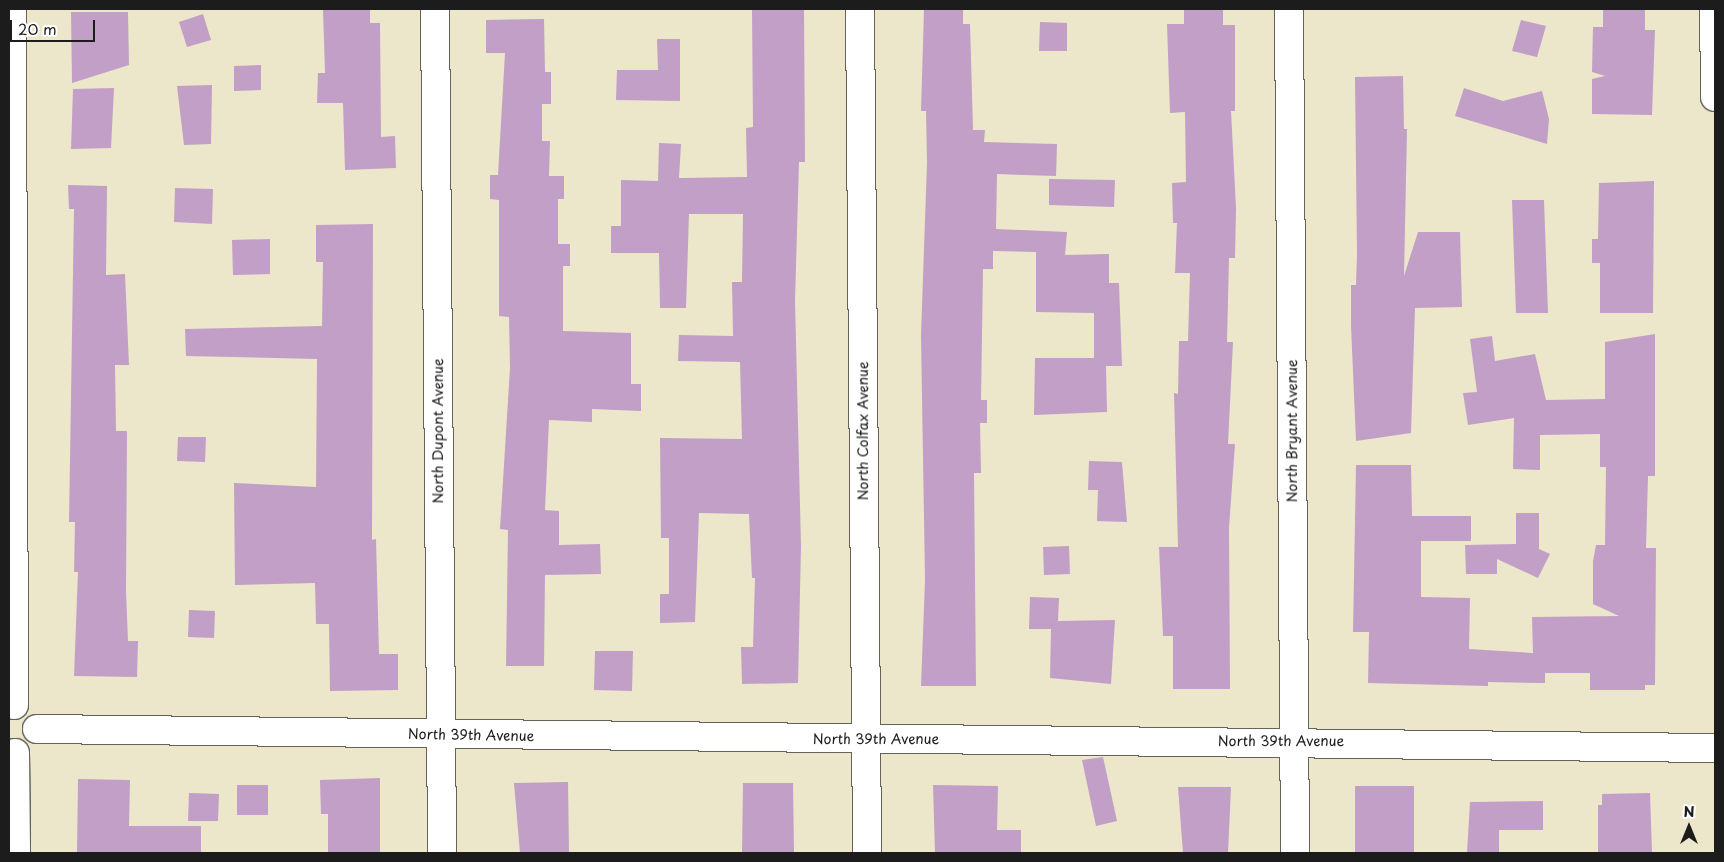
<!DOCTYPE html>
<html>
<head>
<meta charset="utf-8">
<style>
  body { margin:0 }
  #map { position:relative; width:1724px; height:862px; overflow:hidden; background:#ece6ca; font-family:"Playpen Sans",sans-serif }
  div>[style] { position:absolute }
  .building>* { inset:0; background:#c29fc7 }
  .roads { filter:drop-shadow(1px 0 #656359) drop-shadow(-1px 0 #656359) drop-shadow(0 1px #656359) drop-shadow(0 -1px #656359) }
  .minor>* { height:28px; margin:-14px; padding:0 14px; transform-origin:14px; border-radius:14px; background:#fff }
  span { translate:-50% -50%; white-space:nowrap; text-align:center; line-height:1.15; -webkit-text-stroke:4.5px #fff; paint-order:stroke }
  .street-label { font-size:14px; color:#1c1c1c }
  .frame { position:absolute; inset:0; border:10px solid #1c1c1c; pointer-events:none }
  .north { position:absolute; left:1664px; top:802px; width:50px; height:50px; -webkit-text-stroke:4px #fff; paint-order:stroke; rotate:0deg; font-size:14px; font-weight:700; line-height:20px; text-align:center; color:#1c1c1c }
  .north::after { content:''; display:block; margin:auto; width:18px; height:22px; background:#1c1c1c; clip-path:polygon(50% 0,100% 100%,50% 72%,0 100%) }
  .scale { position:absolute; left:10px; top:20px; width:85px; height:22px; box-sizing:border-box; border:2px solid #1c1c1c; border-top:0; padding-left:6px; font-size:15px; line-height:18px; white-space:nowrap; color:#1c1c1c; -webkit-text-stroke:4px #fff; paint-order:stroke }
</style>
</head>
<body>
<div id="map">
  <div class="building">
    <i style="clip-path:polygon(323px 9px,370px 9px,370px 23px,380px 23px,381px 137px,395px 136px,396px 168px,345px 170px,343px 103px,317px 103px,318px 73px,325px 73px)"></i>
    <i style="clip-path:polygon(752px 9px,804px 9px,805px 162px,799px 162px,795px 301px,801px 546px,798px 683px,742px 684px,741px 647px,753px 647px,755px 578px,752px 578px,749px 514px,699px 513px,695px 622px,660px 623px,660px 594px,669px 594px,669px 538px,661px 538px,660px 438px,742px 439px,740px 362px,678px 361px,679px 335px,733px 336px,732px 282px,742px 282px,743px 214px,689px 214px,686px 308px,660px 308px,659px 253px,611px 253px,611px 226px,621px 226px,621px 180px,658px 181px,659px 143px,681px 144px,679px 178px,747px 177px,746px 128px,753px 127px)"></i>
    <i style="clip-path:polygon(924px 9px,963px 9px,963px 24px,970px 24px,973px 130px,985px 130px,984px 142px,1057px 144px,1056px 176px,997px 174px,996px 229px,1067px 232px,1065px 255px,1109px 254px,1109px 283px,1119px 283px,1122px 366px,1106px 366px,1107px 412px,1034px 415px,1035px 358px,1094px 358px,1094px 313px,1036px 312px,1036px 252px,993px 251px,993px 269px,983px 269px,981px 400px,987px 400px,987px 423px,980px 423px,981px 473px,974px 473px,976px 686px,921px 686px,925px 580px,921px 335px,927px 163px,926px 111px,921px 111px)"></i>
    <i style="clip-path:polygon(1184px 9px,1223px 9px,1223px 25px,1235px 25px,1235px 111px,1231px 111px,1236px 208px,1235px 258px,1229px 258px,1227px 342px,1233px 342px,1228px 444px,1235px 444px,1229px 528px,1230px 689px,1173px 689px,1173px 636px,1163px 636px,1159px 547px,1178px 547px,1174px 393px,1178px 394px,1179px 341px,1188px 341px,1190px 273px,1175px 273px,1177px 223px,1173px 223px,1172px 183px,1186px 182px,1185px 112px,1170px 113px,1167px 24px,1184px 24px)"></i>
    <i style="clip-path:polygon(1603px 9px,1645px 9px,1645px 30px,1655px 30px,1652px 115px,1592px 114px,1592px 79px,1605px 76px,1592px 72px,1593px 27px,1603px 27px)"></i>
    <i style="clip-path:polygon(71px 12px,128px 12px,129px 65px,72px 83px)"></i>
    <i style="clip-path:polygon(203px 14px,211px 40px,187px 47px,179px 22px)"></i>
    <i style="clip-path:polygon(544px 19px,545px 72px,551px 72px,551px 104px,542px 104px,542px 141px,550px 141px,549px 176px,564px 176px,564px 199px,558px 199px,558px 244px,570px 244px,570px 266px,563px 266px,563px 331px,631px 333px,631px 384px,641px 384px,641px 411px,592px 409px,592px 422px,549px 420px,545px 510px,559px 511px,559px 545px,600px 544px,601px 574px,545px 575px,544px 666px,506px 666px,508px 530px,500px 529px,510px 368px,509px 317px,499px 316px,499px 200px,490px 199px,490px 175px,498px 175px,505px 53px,486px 53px,486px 20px)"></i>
    <i style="clip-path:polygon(1521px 20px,1546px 26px,1537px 57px,1512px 51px)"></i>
    <i style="clip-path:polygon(1040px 22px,1067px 23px,1067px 51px,1039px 51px)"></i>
    <i style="clip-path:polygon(657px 39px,680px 39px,680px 101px,616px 100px,617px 70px,658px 70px)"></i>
    <i style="clip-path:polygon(261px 65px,261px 90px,234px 91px,234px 66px)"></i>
    <i style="clip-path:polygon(1403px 76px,1404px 129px,1407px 129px,1404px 276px,1418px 232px,1460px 232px,1462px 307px,1415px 308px,1411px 433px,1356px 441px,1351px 326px,1351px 285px,1356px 285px,1357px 255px,1355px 77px)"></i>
    <i style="clip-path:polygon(212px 85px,211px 144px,184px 145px,177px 86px)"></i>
    <i style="clip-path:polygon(114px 88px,111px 148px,71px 149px,73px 89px)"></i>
    <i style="clip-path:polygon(1464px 88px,1503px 101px,1542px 91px,1549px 119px,1547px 144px,1455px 116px)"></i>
    <i style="clip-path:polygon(1049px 179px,1115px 180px,1114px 207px,1049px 205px)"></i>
    <i style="clip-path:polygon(1654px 181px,1653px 313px,1600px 313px,1600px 263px,1592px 263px,1592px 239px,1598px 239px,1599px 183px)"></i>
    <i style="clip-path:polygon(68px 185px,107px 186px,106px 275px,125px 274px,129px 365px,115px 365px,116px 431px,127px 431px,126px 592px,128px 641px,138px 641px,137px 677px,74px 676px,78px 572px,74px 572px,75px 522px,69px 522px,74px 209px,69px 209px)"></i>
    <i style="clip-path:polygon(175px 188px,213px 189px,212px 224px,174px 222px)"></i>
    <i style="clip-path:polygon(1512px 200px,1544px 200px,1548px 313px,1516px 313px)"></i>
    <i style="clip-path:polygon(373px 224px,372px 540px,376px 539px,379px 654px,398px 654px,398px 690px,330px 691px,329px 624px,316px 624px,315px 583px,235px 585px,234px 483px,316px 487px,317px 359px,186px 356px,185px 329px,322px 326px,323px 262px,316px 262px,316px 225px)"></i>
    <i style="clip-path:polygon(270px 239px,270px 274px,233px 275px,232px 240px)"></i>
    <i style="clip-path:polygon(1655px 334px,1655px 476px,1648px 476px,1646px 548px,1656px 548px,1655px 685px,1645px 685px,1645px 690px,1590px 690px,1590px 673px,1545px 673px,1545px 683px,1488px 682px,1488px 686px,1368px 683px,1369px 632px,1353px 632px,1356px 465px,1411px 465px,1412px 516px,1471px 516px,1471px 541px,1421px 541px,1421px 597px,1470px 598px,1469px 649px,1533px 653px,1532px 617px,1619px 616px,1593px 604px,1593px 561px,1596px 545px,1605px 545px,1606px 467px,1600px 467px,1600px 434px,1540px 435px,1540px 470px,1513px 469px,1514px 418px,1468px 425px,1463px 393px,1477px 392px,1470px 339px,1492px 336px,1495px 361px,1535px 354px,1546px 400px,1605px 399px,1605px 342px)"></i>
    <i style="clip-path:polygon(178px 437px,206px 437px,205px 462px,177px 461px)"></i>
    <i style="clip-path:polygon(1089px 461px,1122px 462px,1127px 522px,1097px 521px,1098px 490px,1088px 490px)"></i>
    <i style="clip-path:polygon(1516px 513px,1539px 513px,1539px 549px,1550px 554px,1538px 578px,1497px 559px,1497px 574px,1466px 574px,1465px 545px,1516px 544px)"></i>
    <i style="clip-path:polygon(1069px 546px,1070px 574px,1044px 575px,1043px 547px)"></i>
    <i style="clip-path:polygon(1030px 597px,1059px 598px,1058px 621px,1115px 620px,1111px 684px,1050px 678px,1051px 629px,1029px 629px)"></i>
    <i style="clip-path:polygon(189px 610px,215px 611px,214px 638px,188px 637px)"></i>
    <i style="clip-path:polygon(595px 651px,633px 651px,632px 691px,594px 690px)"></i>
    <i style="clip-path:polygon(1103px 757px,1117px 821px,1096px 826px,1082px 760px)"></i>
    <i style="clip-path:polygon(380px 778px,380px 853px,328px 853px,328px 814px,321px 814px,320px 780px)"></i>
    <i style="clip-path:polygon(78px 779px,130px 780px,129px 826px,201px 826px,201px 853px,77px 853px)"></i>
    <i style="clip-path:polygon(568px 782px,569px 853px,520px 853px,514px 783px)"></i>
    <i style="clip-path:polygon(743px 783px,793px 783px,794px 853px,742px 853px)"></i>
    <i style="clip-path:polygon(237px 785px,268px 785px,268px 815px,237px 815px)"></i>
    <i style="clip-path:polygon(933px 785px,998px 786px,997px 830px,1021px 830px,1021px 853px,935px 853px)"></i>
    <i style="clip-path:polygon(1355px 786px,1414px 786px,1414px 853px,1355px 853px)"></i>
    <i style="clip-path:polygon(1178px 787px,1231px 787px,1228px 853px,1183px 853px)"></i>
    <i style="clip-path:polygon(189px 793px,219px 794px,218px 821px,188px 821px)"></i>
    <i style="clip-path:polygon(1650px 793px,1652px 853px,1598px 853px,1598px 805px,1602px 805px,1602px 794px)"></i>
    <i style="clip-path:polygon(1543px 801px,1543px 830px,1499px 830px,1499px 853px,1467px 853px,1470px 802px)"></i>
  </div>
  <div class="roads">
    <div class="minor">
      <i style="left:12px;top:9px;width:696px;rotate:89.84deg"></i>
      <i style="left:435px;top:9px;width:844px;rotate:89.52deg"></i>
      <i style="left:860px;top:9px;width:844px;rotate:89.52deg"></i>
      <i style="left:1289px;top:9px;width:844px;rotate:89.59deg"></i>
      <i style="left:1714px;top:9px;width:88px;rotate:89.3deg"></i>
      <i style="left:37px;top:729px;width:1678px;rotate:0.65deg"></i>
      <i style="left:15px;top:753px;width:100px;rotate:89.4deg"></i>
    </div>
  </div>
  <div class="street-label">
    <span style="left:438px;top:431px;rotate:-90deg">North Dupont Avenue</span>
    <span style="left:863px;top:431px;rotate:-90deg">North Colfax Avenue</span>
    <span style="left:1292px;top:431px;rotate:-90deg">North Bryant Avenue</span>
    <span style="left:471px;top:735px;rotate:1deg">North 39th Avenue</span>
    <span style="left:876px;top:739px">North 39th Avenue</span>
    <span style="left:1281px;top:741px">North 39th Avenue</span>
  </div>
  <div class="frame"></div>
  <div class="north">N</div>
  <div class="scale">20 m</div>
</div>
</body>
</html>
